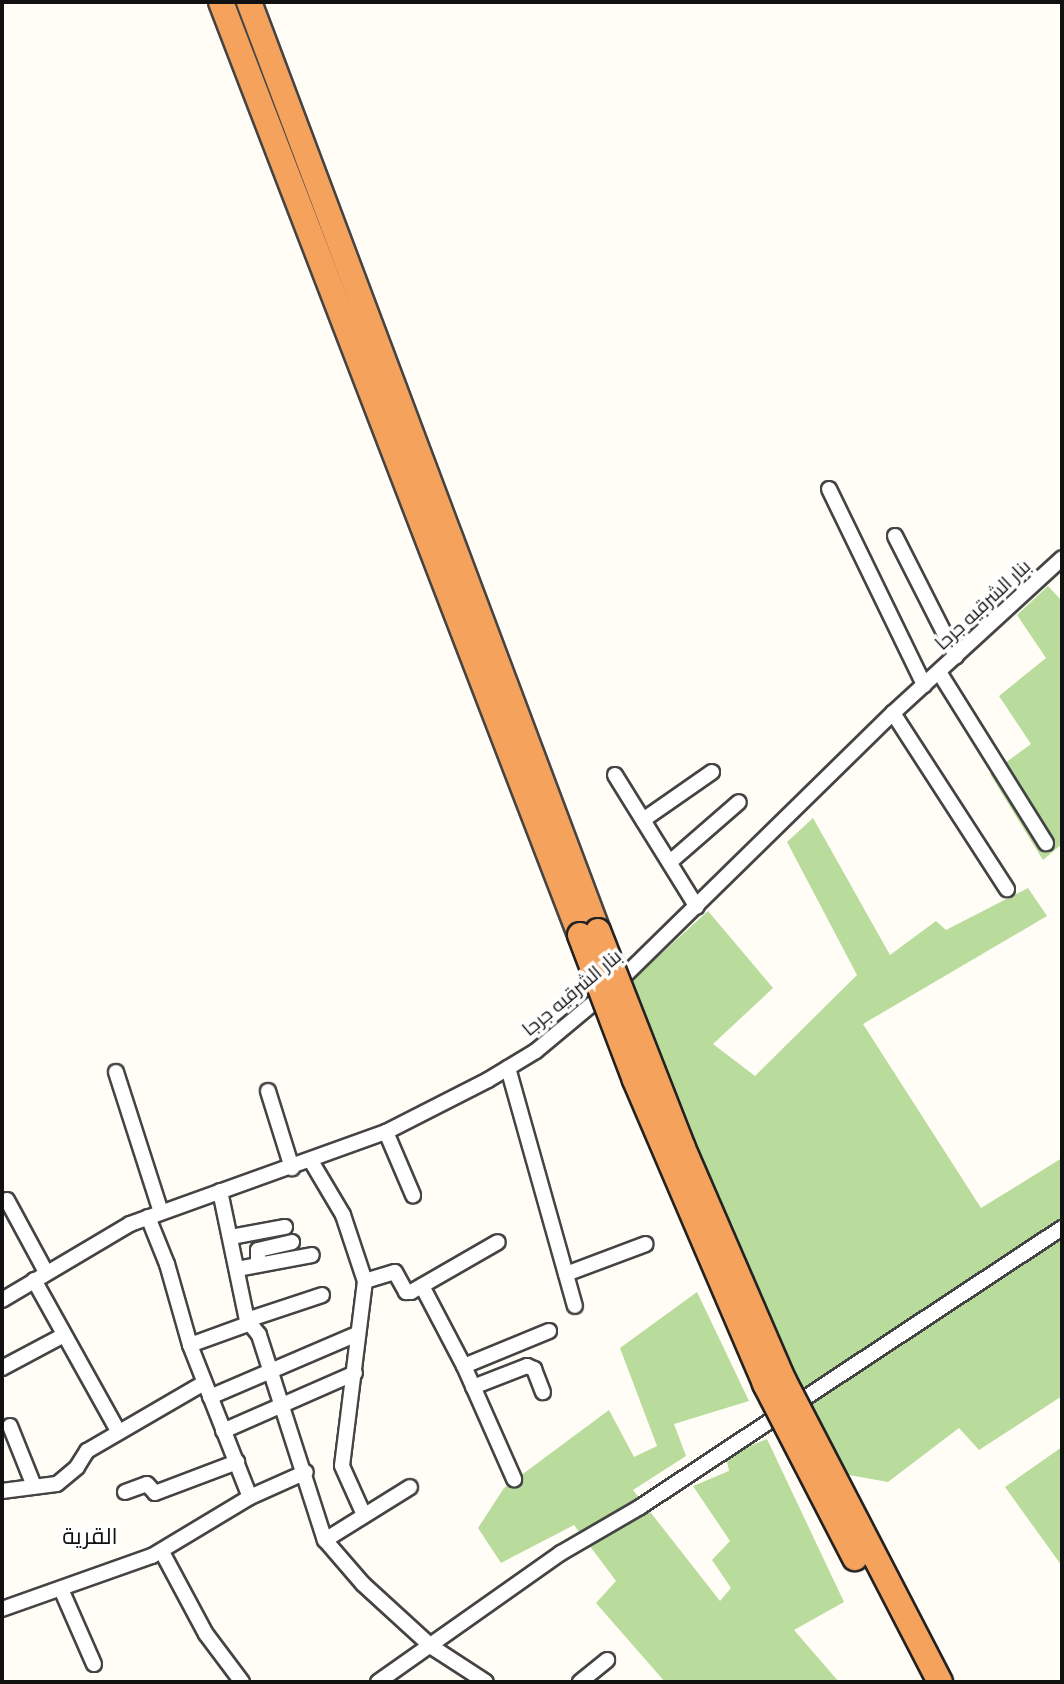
<!DOCTYPE html>
<html>
<head>
<meta charset="utf-8">
<style>
  body { margin:0 }
  #map { position:relative; width:1064px; height:1684px; overflow:hidden; background:#fffdf5; font-family:Georgia,Cairo,serif }
  div>[style] { position:absolute }
  .forest>* { inset:0; background:#b9dc9c }
  .roads { filter:drop-shadow(2px 0 #444) drop-shadow(-2px 0 #444) drop-shadow(0 2px #444) drop-shadow(0 -2px #444) }
  .street>* { height:14px; margin:-7px; padding:0 7px; transform-origin:7px; border-radius:7px; background:#fff }
  .highway>* { height:24px; margin:-12px; padding:0 12px; transform-origin:12px; border-radius:12px; background:#f5a25d }
  .bridges { filter:drop-shadow(2px 0 #222) drop-shadow(-2px 0 #222) drop-shadow(0 2px #222) drop-shadow(0 -2px #222) }
  .highway-bridge>* { height:24px; margin:-12px; padding:0 12px; transform-origin:12px; border-radius:12px; background:#f5a25d }
  span { translate:-50% -50%; white-space:nowrap; text-align:center; line-height:1.15; -webkit-text-stroke:7px #fff; paint-order:stroke }
  .street-label { font-size:19px; color:#111 }
  .quarter-label { font-size:23px; color:#111 }
  .frame { position:absolute; inset:0; border:4px solid #111; pointer-events:none }
</style>
</head>
<body>
<div id="map">
  <div class="forest">
    <i style="clip-path:polygon(1048px 586px,1062px 601px,1062px 844px,1043px 860px,990px 774px,1031px 744px,999px 696px,1046px 658px,1017px 615px)"></i>
    <i style="clip-path:polygon(813px 818px,890px 955px,936px 921px,946px 930px,1028px 888px,1047px 916px,863px 1024px,981px 1208px,1062px 1158px,1062px 1396px,979px 1450px,959px 1428px,888px 1482px,849px 1475px,815px 1422px,743px 1264px,629px 983px,708px 911px,773px 988px,713px 1044px,755px 1076px,857px 975px,787px 842px)"></i>
    <i style="clip-path:polygon(697px 1292px,749px 1401px,674px 1424px,686px 1456px,633px 1490px,720px 1601px,731px 1588px,712px 1560px,730px 1541px,693px 1486px,729px 1471px,726px 1456px,767px 1439px,844px 1602px,794px 1630px,839px 1682px,665px 1682px,596px 1603px,616px 1581px,574px 1525px,501px 1563px,478px 1528px,504px 1488px,609px 1410px,634px 1457px,657px 1446px,620px 1348px)"></i>
    <i style="clip-path:polygon(1062px 1447px,1062px 1566px,1005px 1487px)"></i>
  </div>
  <div class="roads">
    <div class="street">
      <i style="left:829px;top:489px;width:218px;rotate:64.1deg"></i>
      <i style="left:895px;top:536px;width:135px;rotate:63.1deg"></i>
      <i style="left:939px;top:672px;width:202px;rotate:58deg"></i>
      <i style="left:893px;top:713px;width:210px;rotate:57.1deg"></i>
      <i style="left:615px;top:775px;width:155px;rotate:58.2deg"></i>
      <i style="left:643px;top:820px;width:84px;rotate:-34.8deg"></i>
      <i style="left:670px;top:862px;width:91px;rotate:-41deg"></i>
      <i style="left:508px;top:1068px;width:247px;rotate:74.3deg"></i>
      <i style="left:116px;top:1072px;width:147px;rotate:72.2deg"></i>
      <i style="left:268px;top:1091px;width:81px;rotate:72.7deg"></i>
      <i style="left:386px;top:1132px;width:69px;rotate:66.8deg"></i>
      <i style="left:311px;top:1161px;width:63px;rotate:59.3deg"></i>
      <i style="left:343px;top:1215px;width:70px;rotate:71.6deg"></i>
      <i style="left:365px;top:1281px;width:186px;rotate:97.1deg"></i>
      <i style="left:342px;top:1466px;width:54px;rotate:65.8deg"></i>
      <i style="left:220px;top:1191px;width:132px;rotate:78.2deg"></i>
      <i style="left:247px;top:1320px;width:19px;rotate:51deg"></i>
      <i style="left:259px;top:1335px;width:215px;rotate:72.2deg"></i>
      <i style="left:325px;top:1540px;width:58px;rotate:49.2deg"></i>
      <i style="left:363px;top:1584px;width:93px;rotate:42.4deg"></i>
      <i style="left:432px;top:1647px;width:64px;rotate:32.9deg"></i>
      <i style="left:7px;top:1200px;width:82px;rotate:61.6deg"></i>
      <i style="left:148px;top:1217px;width:51px;rotate:68deg"></i>
      <i style="left:167px;top:1264px;width:84px;rotate:74.1deg"></i>
      <i style="left:190px;top:1345px;width:163px;rotate:68.5deg"></i>
      <i style="left:231px;top:1237px;width:55px;rotate:-10.5deg"></i>
      <i style="left:258px;top:1265px;width:15px;rotate:-90deg"></i>
      <i style="left:258px;top:1250px;width:35px;rotate:-13deg"></i>
      <i style="left:237px;top:1269px;width:76px;rotate:-10.6deg"></i>
      <i style="left:566px;top:1274px;width:85px;rotate:-20.6deg"></i>
      <i style="left:34px;top:1280px;width:173px;rotate:60.9deg"></i>
      <i style="left:365px;top:1281px;width:31px;rotate:-17deg"></i>
      <i style="left:395px;top:1272px;width:23px;rotate:61deg"></i>
      <i style="left:406px;top:1292px;width:5px"></i>
      <i style="left:411px;top:1292px;width:100px;rotate:-29.9deg"></i>
      <i style="left:422px;top:1286px;width:90px;rotate:62.3deg"></i>
      <i style="left:464px;top:1366px;width:124px;rotate:66.1deg"></i>
      <i style="left:2px;top:1300px;width:149px;rotate:-30.7deg"></i>
      <i style="left:130px;top:1224px;width:272px;rotate:-19.8deg"></i>
      <i style="left:386px;top:1132px;width:114px;rotate:-27deg"></i>
      <i style="left:488px;top:1080px;width:56px;rotate:-31.1deg"></i>
      <i style="left:536px;top:1051px;width:102px;rotate:-39.8deg"></i>
      <i style="left:614px;top:986px;width:390px;rotate:-44.4deg"></i>
      <i style="left:893px;top:713px;width:229px;rotate:-42.5deg"></i>
      <i style="left:247px;top:1320px;width:79px;rotate:-18.4deg"></i>
      <i style="left:190px;top:1345px;width:62px;rotate:-19.9deg"></i>
      <i style="left:464px;top:1366px;width:92px;rotate:-22.4deg"></i>
      <i style="left:2px;top:1368px;width:70px;rotate:-28deg"></i>
      <i style="left:473px;top:1387px;width:58px;rotate:-21.3deg"></i>
      <i style="left:527px;top:1366px;width:8px;rotate:23deg"></i>
      <i style="left:534px;top:1369px;width:25px;rotate:69deg"></i>
      <i style="left:210px;top:1397px;width:158px;rotate:-23.2deg"></i>
      <i style="left:10px;top:1426px;width:65px;rotate:68.2deg"></i>
      <i style="left:223px;top:1431px;width:144px;rotate:-23.7deg"></i>
      <i style="left:2px;top:1491px;width:55px;rotate:-7.3deg"></i>
      <i style="left:57px;top:1484px;width:26px;rotate:-40deg"></i>
      <i style="left:77px;top:1467px;width:19px;rotate:-58deg"></i>
      <i style="left:87px;top:1451px;width:135px;rotate:-30.2deg"></i>
      <i style="left:125px;top:1492px;width:23px;rotate:-20deg"></i>
      <i style="left:147px;top:1484px;width:12px;rotate:48deg"></i>
      <i style="left:155px;top:1493px;width:88px;rotate:-20.7deg"></i>
      <i style="left:325px;top:1540px;width:100px;rotate:-31.9deg"></i>
      <i style="left:162px;top:1552px;width:93px;rotate:61.8deg"></i>
      <i style="left:206px;top:1634px;width:60px;rotate:53.1deg"></i>
      <i style="left:61px;top:1589px;width:82px;rotate:66.3deg"></i>
      <i style="left:2px;top:1609px;width:159px;rotate:-19.5deg"></i>
      <i style="left:152px;top:1556px;width:114px;rotate:-31deg"></i>
      <i style="left:250px;top:1497px;width:61px;rotate:-24.1deg"></i>
      <i style="left:378px;top:1682px;width:224px;rotate:-35.2deg"></i>
      <i style="left:561px;top:1553px;width:91px;rotate:-30.2deg"></i>
      <i style="left:640px;top:1507px;width:506px;rotate:-33.47deg"></i>
      <i style="left:580px;top:1682px;width:35px;rotate:-39deg"></i>
    </div>
    <div class="highway">
      <i style="left:221px;top:2px;width:1000px;rotate:68.95deg"></i>
      <i style="left:249px;top:2px;width:992px;rotate:69.41deg"></i>
    </div>
  </div>
  <div class="bridges">
    <div class="highway-bridge">
      <i style="left:598px;top:931px;width:233px;rotate:68.6deg"></i>
      <i style="left:683px;top:1148px;width:254px;rotate:66.6deg"></i>
      <i style="left:784px;top:1381px;width:339px;rotate:62.6deg"></i>
      <i style="left:580px;top:935px;width:155px;rotate:69.2deg"></i>
      <i style="left:635px;top:1080px;width:331px;rotate:66.8deg"></i>
      <i style="left:765px;top:1384px;width:196px;rotate:62.7deg"></i>
    </div>
  </div>
  <div class="street-label">
    <span style="left:983px;top:605px;rotate:-43deg">بنار الشرقيه جرجا</span>
    <span style="left:572px;top:993px;rotate:-40deg">بنار الشرقيه جرجا</span>
  </div>
  <div class="quarter-label">
    <span style="left:90px;top:1536px">القرية</span>
  </div>
  <div class="frame"></div>
</div>
</body>
</html>
